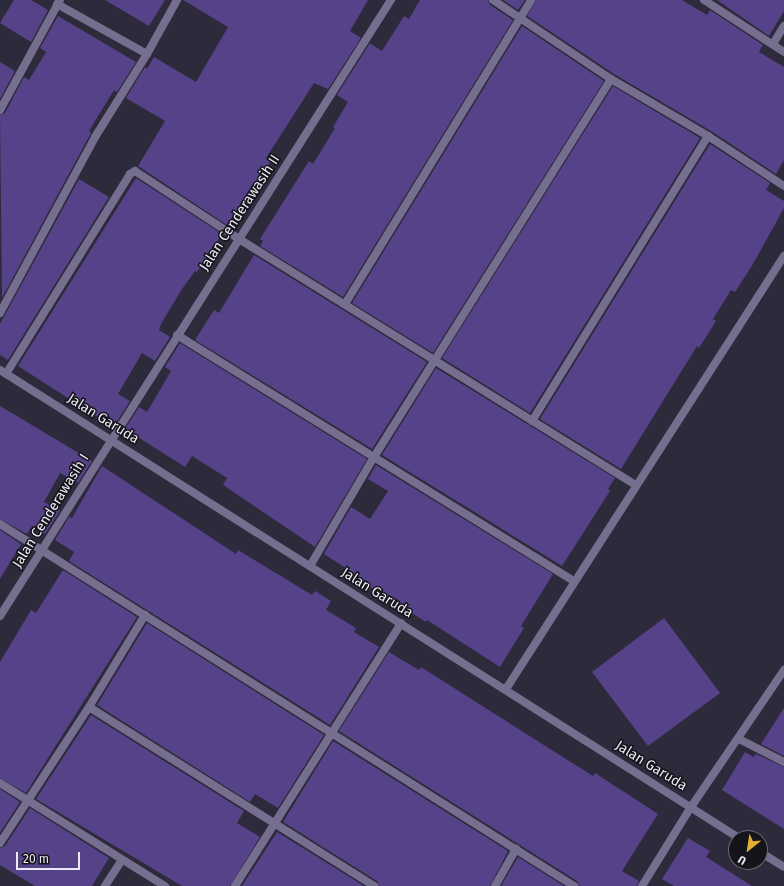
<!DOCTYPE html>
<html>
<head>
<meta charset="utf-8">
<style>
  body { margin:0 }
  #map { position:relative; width:784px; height:886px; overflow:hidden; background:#2d2a3b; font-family:"Fira Sans",sans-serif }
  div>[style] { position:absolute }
  .building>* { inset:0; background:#564289 }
  .minor>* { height:8px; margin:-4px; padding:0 4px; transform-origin:4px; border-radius:4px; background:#756e8f }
  .tertiary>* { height:8px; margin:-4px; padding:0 4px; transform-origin:4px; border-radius:4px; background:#756e8f }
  span { translate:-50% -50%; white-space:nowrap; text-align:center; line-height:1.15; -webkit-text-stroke:3px #15141b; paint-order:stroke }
  .street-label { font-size:14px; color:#ebe9f4 }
  .north { position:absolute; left:728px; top:830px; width:40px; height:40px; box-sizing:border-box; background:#15141b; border:1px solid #6b6972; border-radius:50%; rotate:210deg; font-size:11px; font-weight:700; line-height:16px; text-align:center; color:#ebe9f4 }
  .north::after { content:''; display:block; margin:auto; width:14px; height:18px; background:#e2af34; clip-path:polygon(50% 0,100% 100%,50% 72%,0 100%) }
  .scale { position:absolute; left:16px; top:852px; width:64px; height:18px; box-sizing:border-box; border:2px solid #ebe9f4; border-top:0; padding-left:5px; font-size:12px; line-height:14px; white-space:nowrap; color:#ebe9f4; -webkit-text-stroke:3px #15141b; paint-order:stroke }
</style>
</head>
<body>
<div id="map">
  <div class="building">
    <i style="clip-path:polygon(14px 0,31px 0,48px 10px,31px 42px,0 23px)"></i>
    <i style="clip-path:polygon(105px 0,165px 0,149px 26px)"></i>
    <i style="clip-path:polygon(183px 0,368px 0,350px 31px,361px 38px,328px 89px,314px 83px,266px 158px,271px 161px,256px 185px,254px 184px,227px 225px,138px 166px,165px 121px,126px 98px,145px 67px,147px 69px,154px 57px,196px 82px,228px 27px)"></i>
    <i style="clip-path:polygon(420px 0,488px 0,490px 5px,513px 20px,343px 297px,260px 246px,263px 241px,260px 239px,309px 161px,313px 164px,335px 128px,333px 127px,348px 102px,337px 95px,370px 43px,382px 51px,404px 16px,409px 19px)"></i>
    <i style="clip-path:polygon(503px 0,525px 0,518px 10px)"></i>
    <i style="clip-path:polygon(536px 0,682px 0,707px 15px,710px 10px,763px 45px,759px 52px,784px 67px,784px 160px,776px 174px,711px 131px,614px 74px,527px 16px)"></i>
    <i style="clip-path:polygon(717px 0,784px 0,784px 11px,769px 36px)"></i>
    <i style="clip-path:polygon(58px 16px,136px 62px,117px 92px,114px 90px,89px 131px,91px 133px,2px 298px,0 115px,5px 113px,24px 77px,29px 80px,46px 52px,40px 48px)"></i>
    <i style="clip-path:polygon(522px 26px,604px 81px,433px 353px,352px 303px)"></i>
    <i style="clip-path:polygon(0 62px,15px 71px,0 99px)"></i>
    <i style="clip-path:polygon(613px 86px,700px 138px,530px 413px,442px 358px)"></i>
    <i style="clip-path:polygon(710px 144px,770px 183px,766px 190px,784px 201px,784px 208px,753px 264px,735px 292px,731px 290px,713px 319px,716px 321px,699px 348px,697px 346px,621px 469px,540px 419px)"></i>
    <i style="clip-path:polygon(136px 178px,222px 234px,197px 272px,195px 271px,182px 289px,161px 324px,159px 330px,170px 337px,155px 361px,142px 353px,118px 394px,130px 401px,116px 423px,109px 419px,107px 423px,18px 366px)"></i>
    <i style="clip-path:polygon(79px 179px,109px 197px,8px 360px,0 355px,0 324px)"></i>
    <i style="clip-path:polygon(254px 255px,427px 362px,372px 449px,195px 340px,214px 310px,219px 313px)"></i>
    <i style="clip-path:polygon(180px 343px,367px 459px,315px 547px,223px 485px,227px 478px,192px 456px,185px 467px,125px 429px,139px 407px,147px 412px,171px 371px,165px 367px)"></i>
    <i style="clip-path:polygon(436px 368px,615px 478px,608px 489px,610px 491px,562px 566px,382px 455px)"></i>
    <i style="clip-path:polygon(0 406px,92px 461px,78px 483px,60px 473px,44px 502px,60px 511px,45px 534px,32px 526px,27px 534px,0 519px)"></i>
    <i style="clip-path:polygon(376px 465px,553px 574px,521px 626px,524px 628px,500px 667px,427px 620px,426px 622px,376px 591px,357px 578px,358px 576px,324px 554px,351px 507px,370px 519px,388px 491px,368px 479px)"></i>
    <i style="clip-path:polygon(102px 466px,236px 554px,238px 550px,312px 595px,315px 591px,331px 601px,326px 610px,356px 628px,354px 632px,379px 647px,330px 725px,69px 561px,74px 552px,55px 540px,69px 517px,72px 518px)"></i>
    <i style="clip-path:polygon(0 530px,21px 544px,0 579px)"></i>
    <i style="clip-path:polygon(63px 570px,137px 617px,26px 793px,0 778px,0 662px,31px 610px,36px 613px)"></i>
    <i style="clip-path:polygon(664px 618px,720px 693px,648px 746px,592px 672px)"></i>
    <i style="clip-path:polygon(147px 623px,324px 735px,278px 808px,255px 794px,250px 802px,97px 705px)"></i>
    <i style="clip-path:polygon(389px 652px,419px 670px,421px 667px,558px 754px,593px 776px,595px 773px,658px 814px,622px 871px,639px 881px,637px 886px,579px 886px,577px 881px,339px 731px)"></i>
    <i style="clip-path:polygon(784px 708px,784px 756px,761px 744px)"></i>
    <i style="clip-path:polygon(91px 715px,244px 811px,237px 823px,260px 837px,230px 886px,182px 886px,36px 799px)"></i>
    <i style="clip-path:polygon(333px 741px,508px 851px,490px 886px,379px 886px,377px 881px,283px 822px)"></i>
    <i style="clip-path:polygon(745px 752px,753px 757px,756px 754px,784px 767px,784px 829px,722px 790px)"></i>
    <i style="clip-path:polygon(0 789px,20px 802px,0 833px)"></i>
    <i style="clip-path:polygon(30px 808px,109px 858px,92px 886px,35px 886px,0 865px,0 848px,5px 846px)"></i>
    <i style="clip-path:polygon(277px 832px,364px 886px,242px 886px)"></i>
    <i style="clip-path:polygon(688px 838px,710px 851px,706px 857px,752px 886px,674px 886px,662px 879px)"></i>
    <i style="clip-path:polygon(518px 857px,564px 886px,501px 886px)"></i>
  </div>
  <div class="minor">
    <i style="left:493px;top:0;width:142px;rotate:33.8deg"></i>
    <i style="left:611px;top:79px;width:113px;rotate:30.4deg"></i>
    <i style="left:708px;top:136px;width:91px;rotate:33.3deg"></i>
    <i style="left:704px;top:0;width:95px;rotate:33deg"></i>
    <i style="left:57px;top:4px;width:103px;rotate:29.1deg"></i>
    <i style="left:147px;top:54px;width:62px;rotate:-60.9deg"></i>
    <i style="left:773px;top:44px;width:21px;rotate:-59deg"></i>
    <i style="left:0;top:110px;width:125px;rotate:-61.4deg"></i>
    <i style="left:345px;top:304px;width:356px;rotate:-58.5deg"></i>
    <i style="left:0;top:313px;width:200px;rotate:-61.6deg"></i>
    <i style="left:95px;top:137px;width:98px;rotate:-57.9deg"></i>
    <i style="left:177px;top:335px;width:467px;rotate:31.8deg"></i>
    <i style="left:6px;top:374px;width:235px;rotate:-58.2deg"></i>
    <i style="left:130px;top:174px;width:6px;rotate:-31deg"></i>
    <i style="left:135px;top:171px;width:124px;rotate:33.2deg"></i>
    <i style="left:239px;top:239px;width:467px;rotate:31.8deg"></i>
    <i style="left:532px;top:421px;width:335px;rotate:-58.3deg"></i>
    <i style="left:0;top:524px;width:679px;rotate:32.24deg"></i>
    <i style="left:310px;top:566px;width:126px;rotate:-59.6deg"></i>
    <i style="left:374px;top:457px;width:446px;rotate:-57.9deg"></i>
    <i style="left:0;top:616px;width:730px;rotate:-57.6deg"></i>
    <i style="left:506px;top:689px;width:515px;rotate:-57.3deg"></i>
    <i style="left:89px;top:707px;width:337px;rotate:32.1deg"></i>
    <i style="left:739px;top:739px;width:51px;rotate:27.1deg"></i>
    <i style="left:0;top:783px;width:195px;rotate:32deg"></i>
    <i style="left:0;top:843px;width:163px;rotate:-56.8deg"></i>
    <i style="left:89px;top:707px;width:108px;rotate:-58.7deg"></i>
    <i style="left:105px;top:886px;width:31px;rotate:-57deg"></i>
    <i style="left:235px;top:886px;width:311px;rotate:-57.7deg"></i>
    <i style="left:495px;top:886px;width:43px;rotate:-60.4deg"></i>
    <i style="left:642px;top:886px;width:93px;rotate:-58.2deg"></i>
    <i style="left:691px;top:807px;width:166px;rotate:-55.8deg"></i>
  </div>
  <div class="tertiary">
    <i style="left:0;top:370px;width:875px;rotate:32.35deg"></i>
    <i style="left:760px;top:852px;width:28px;rotate:32deg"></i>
  </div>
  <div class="street-label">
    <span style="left:240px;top:213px;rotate:-57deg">Jalan Cenderawasih II</span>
    <span style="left:103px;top:419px;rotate:32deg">Jalan Garuda</span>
    <span style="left:51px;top:511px;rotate:-58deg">Jalan Cenderawasih I</span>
    <span style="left:377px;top:593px;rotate:32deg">Jalan Garuda</span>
    <span style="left:651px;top:766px;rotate:32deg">Jalan Garuda</span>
  </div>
  <div class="north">U</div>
  <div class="scale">20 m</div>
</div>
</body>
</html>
